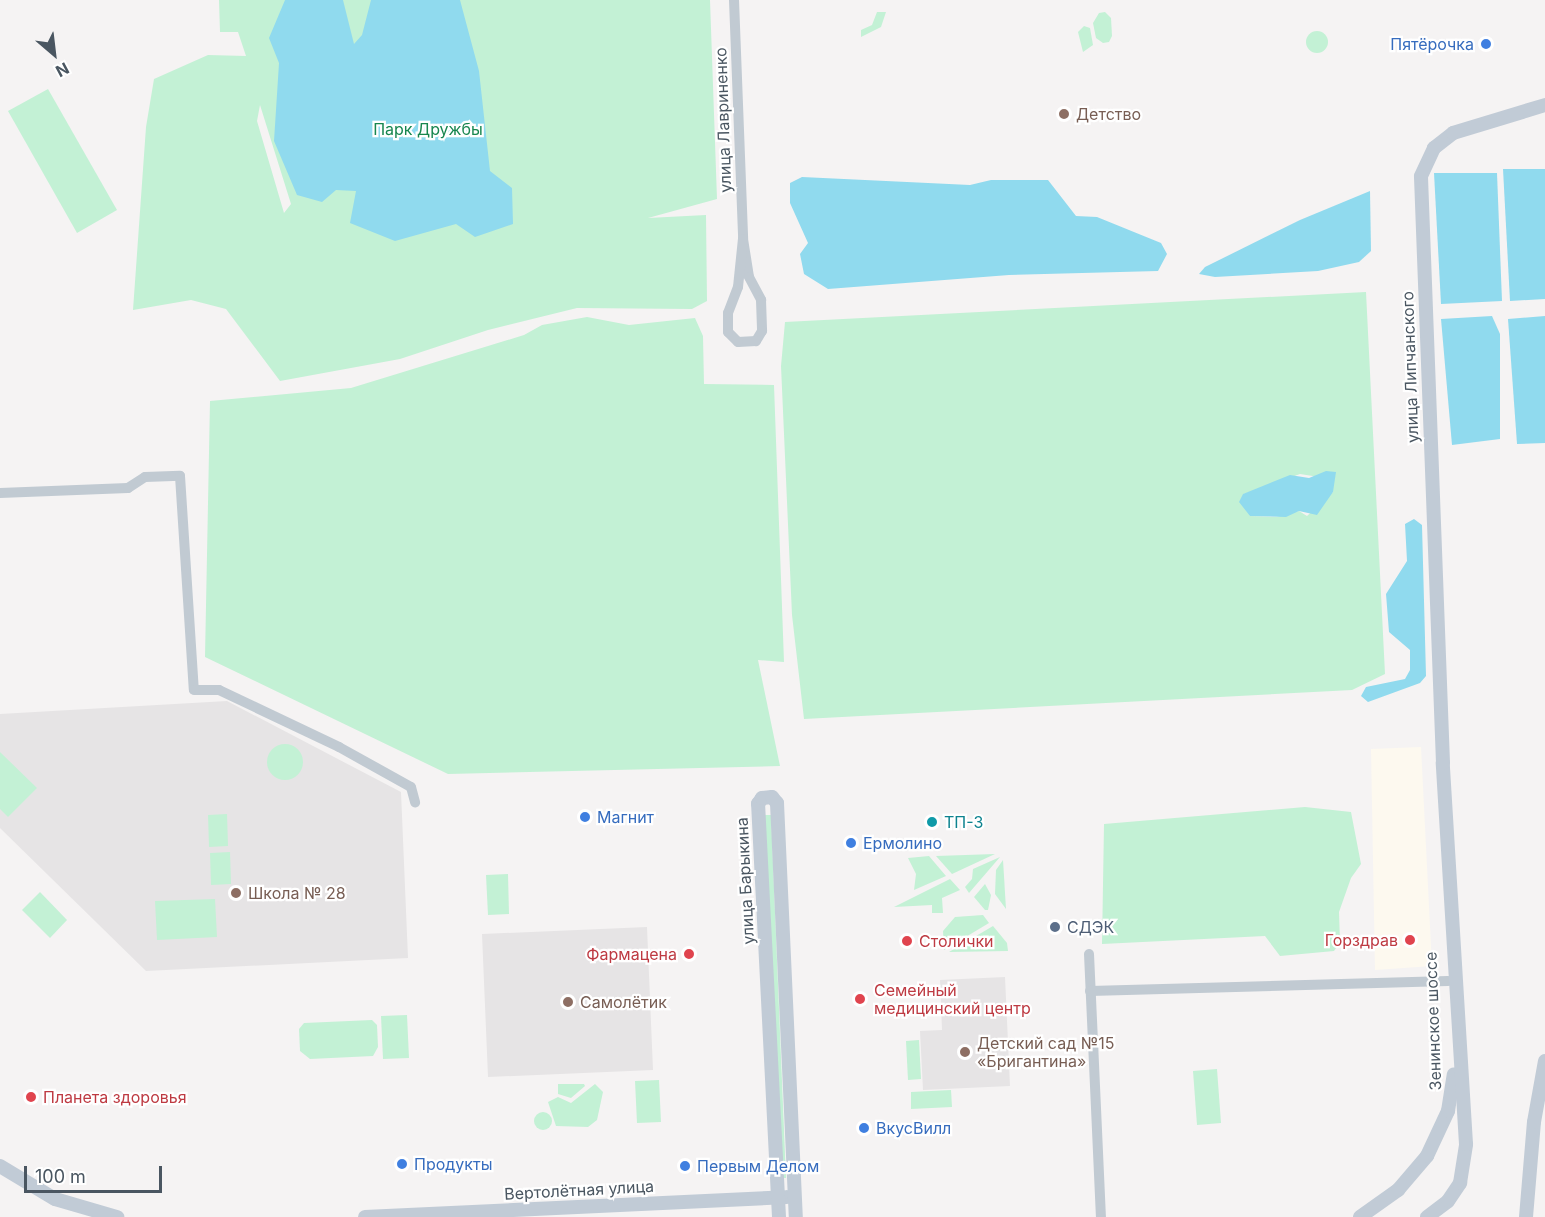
<!DOCTYPE html>
<html>
<head>
<meta charset="utf-8">
<style>
  body { margin:0 }
  #map { position:relative; width:1545px; height:1217px; overflow:hidden; background:#f5f3f3; font-family:Inter,sans-serif }
  div>[style] { position:absolute }
  .commercial>* { inset:0; background:#fdf9ef }
  .education>* { inset:0; background:#e6e4e5 }
  .green>* { inset:0; background:#c3f1d5 }
  .round { border-radius:50% }
  .water>* { inset:0; background:#90daee }
  .street>* { height:10px; margin:-5px; padding:0 5px; transform-origin:5px; border-radius:5px; background:#c1cad2 }
  .secondary>* { height:14px; margin:-7px; padding:0 7px; transform-origin:7px; border-radius:7px; background:#c1cbd6 }
  .dots>* { width:16px; height:16px; translate:-50% -50%; box-sizing:border-box; border:3px solid #fff; border-radius:50% }
  span { translate:-50% -50%; white-space:nowrap; text-align:center; line-height:1.15; -webkit-text-stroke:4.5px #fff; paint-order:stroke }
  .shop-label { font-size:16px; color:#366cbe }
  .right { translate:-100% -50%; text-align:right }
  .left { translate:0 -50%; text-align:left }
  .education-label { font-size:16px; color:#785e54 }
  .street-label { font-size:16px; color:#4a5661 }
  .park-label { font-size:16px; color:#17864f }
  .culture-label { font-size:16px; color:#0d838f }
  .service-label { font-size:16px; color:#4e5e75 }
  .health-label { font-size:16px; color:#be3a42 }
  .north { position:absolute; left:24px; top:24px; width:60px; height:60px; -webkit-text-stroke:4px #fff; paint-order:stroke; rotate:152deg; font-size:16px; font-weight:700; line-height:24px; text-align:center; color:#4a5661 }
  .north::after { content:''; display:block; margin:auto; width:21px; height:27px; background:#4a5661; clip-path:polygon(50% 0,100% 100%,50% 72%,0 100%) }
  .scale { position:absolute; left:24px; top:1166px; width:138px; height:27px; box-sizing:border-box; border:3px solid #4a5661; border-top:0; padding-left:8px; font-size:18px; line-height:21px; white-space:nowrap; color:#4a5661; -webkit-text-stroke:4px #fff; paint-order:stroke }
</style>
</head>
<body>
<div id="map">
  <div class="commercial">
    <i style="clip-path:polygon(1421px 747px,1432px 966px,1375px 970px,1371px 749px)"></i>
  </div>
  <div class="education">
    <i style="clip-path:polygon(227px 701px,401px 792px,408px 958px,146px 971px,0 828px,0 714px)"></i>
    <i style="clip-path:polygon(647px 927px,653px 1070px,488px 1077px,482px 934px)"></i>
    <i style="clip-path:polygon(1005px 977px,1010px 1086px,923px 1090px,920px 1031px,942px 1030px,940px 980px)"></i>
  </div>
  <div class="green">
    <i style="clip-path:polygon(evenodd,219px 0,710px 0,717px 199px,648px 218px,706px 215px,707px 301px,692px 309px,577px 308px,488px 330px,400px 359px,280px 381px,226px 309px,191px 300px,133px 310px,146px 127px,154px 79px,208px 55px,246px 56px,238px 32px,220px 32px,219px 0,260px 105px,291px 204px,284px 213px,257px 121px,260px 105px)"></i>
    <i style="clip-path:polygon(877px 12px,886px 12px,881px 27px,861px 37px,861px 30px,872px 25px)"></i>
    <i style="clip-path:polygon(1105px 12px,1111px 18px,1112px 36px,1109px 42px,1103px 43px,1096px 38px,1093px 23px,1099px 13px)"></i>
    <i style="clip-path:polygon(1084px 26px,1090px 28px,1093px 45px,1083px 52px,1078px 32px)"></i>
    <i class="round" style="left:1306px;top:31px;width:22px;height:22px"></i>
    <i style="clip-path:polygon(48px 89px,117px 210px,77px 233px,8px 111px)"></i>
    <i style="clip-path:polygon(evenodd,1366px 292px,1385px 674px,1352px 690px,804px 719px,792px 615px,781px 366px,785px 322px,1366px 292px,1300px 474px,1319px 477px,1333px 492px,1307px 516px,1299px 511px,1277px 517px,1250px 516px,1244px 494px,1300px 474px)"></i>
    <i style="clip-path:polygon(587px 317px,629px 325px,695px 318px,703px 336px,704px 384px,774px 385px,784px 662px,758px 660px,780px 766px,448px 774px,205px 657px,210px 401px,351px 388px,524px 335px,542px 325px)"></i>
    <i class="round" style="left:267px;top:744px;width:36px;height:36px"></i>
    <i style="clip-path:polygon(0 752px,37px 788px,8px 817px,0 809px)"></i>
    <i style="clip-path:polygon(1305px 807px,1351px 812px,1361px 864px,1351px 878px,1339px 912px,1340px 942px,1334px 951px,1280px 956px,1265px 936px,1102px 944px,1104px 824px)"></i>
    <i style="clip-path:polygon(227px 814px,228px 846px,209px 847px,208px 815px)"></i>
    <i style="clip-path:polygon(764px 815px,771px 815px,786px 1178px,782px 1178px)"></i>
    <i style="clip-path:polygon(230px 852px,231px 884px,211px 885px,210px 853px)"></i>
    <i style="clip-path:polygon(995px 854px,952px 874px,936px 856px)"></i>
    <i style="clip-path:polygon(929px 856px,946px 876px,914px 890px,916px 874px,908px 858px)"></i>
    <i style="clip-path:polygon(1000px 857px,969px 893px,965px 887px,972px 879px,973px 869px)"></i>
    <i style="clip-path:polygon(1003px 860px,1006px 909px,995px 894px,996px 870px)"></i>
    <i style="clip-path:polygon(508px 874px,509px 914px,488px 915px,486px 875px)"></i>
    <i style="clip-path:polygon(950px 879px,960px 890px,942px 898px,943px 913px,932px 913px,932px 905px,894px 907px)"></i>
    <i style="clip-path:polygon(985px 884px,991px 895px,988px 910px,985px 910px,974px 897px)"></i>
    <i style="clip-path:polygon(40px 892px,67px 920px,50px 938px,22px 910px)"></i>
    <i style="clip-path:polygon(215px 899px,217px 937px,157px 940px,155px 901px)"></i>
    <i style="clip-path:polygon(983px 915px,989px 923px,944px 950px,943px 931px,955px 917px)"></i>
    <i style="clip-path:polygon(993px 926px,1007px 943px,1008px 951px,949px 952px)"></i>
    <i style="clip-path:polygon(407px 1015px,409px 1058px,383px 1059px,381px 1016px)"></i>
    <i style="clip-path:polygon(372px 1020px,377px 1025px,378px 1047px,373px 1056px,310px 1059px,300px 1051px,299px 1029px,304px 1023px)"></i>
    <i style="clip-path:polygon(919px 1040px,921px 1079px,908px 1080px,906px 1041px)"></i>
    <i style="clip-path:polygon(1217px 1069px,1221px 1123px,1197px 1125px,1193px 1071px)"></i>
    <i style="clip-path:polygon(659px 1080px,661px 1122px,637px 1123px,635px 1081px)"></i>
    <i style="clip-path:polygon(558px 1084px,584px 1084px,585px 1086px,571px 1098px,558px 1094px)"></i>
    <i style="clip-path:polygon(595px 1084px,603px 1092px,597px 1120px,588px 1127px,556px 1126px,548px 1102px,558px 1097px,571px 1103px)"></i>
    <i style="clip-path:polygon(951px 1090px,952px 1107px,911px 1109px,911px 1092px)"></i>
    <i class="round" style="left:534px;top:1112px;width:18px;height:18px"></i>
  </div>
  <div class="water">
    <i style="clip-path:polygon(285px 0,343px 0,354px 44px,362px 35px,371px 0,460px 0,479px 71px,490px 171px,512px 188px,513px 224px,475px 237px,456px 224px,395px 241px,350px 223px,356px 191px,336px 190px,322px 202px,297px 195px,274px 141px,279px 63px,269px 38px)"></i>
    <i style="clip-path:polygon(1503px 169px,1545px 169px,1545px 299px,1510px 301px)"></i>
    <i style="clip-path:polygon(1434px 173px,1497px 173px,1502px 301px,1441px 304px)"></i>
    <i style="clip-path:polygon(802px 177px,970px 185px,991px 180px,1048px 180px,1076px 216px,1097px 217px,1161px 243px,1167px 254px,1158px 271px,1009px 275px,828px 289px,804px 274px,800px 254px,808px 243px,790px 203px,790px 183px)"></i>
    <i style="clip-path:polygon(1370px 191px,1371px 251px,1359px 262px,1318px 271px,1215px 277px,1199px 274px,1205px 267px,1300px 220px)"></i>
    <i style="clip-path:polygon(1492px 316px,1500px 334px,1500px 439px,1452px 445px,1441px 319px)"></i>
    <i style="clip-path:polygon(1545px 316px,1545px 443px,1517px 444px,1508px 319px)"></i>
    <i style="clip-path:polygon(1326px 471px,1336px 472px,1333px 492px,1317px 515px,1299px 511px,1286px 517px,1250px 516px,1239px 502px,1243px 494px,1290px 475px,1309px 478px)"></i>
    <i style="clip-path:polygon(1414px 519px,1422px 525px,1426px 676px,1420px 683px,1368px 702px,1361px 696px,1366px 687px,1405px 679px,1410px 670px,1410px 650px,1389px 632px,1386px 594px,1407px 561px,1405px 524px)"></i>
  </div>
  <div class="street">
    <i style="left:734px;top:0;width:239px;rotate:87.8deg"></i>
    <i style="left:743px;top:239px;width:38px;rotate:81deg"></i>
    <i style="left:749px;top:277px;width:26px;rotate:62deg"></i>
    <i style="left:761px;top:300px;width:31px;rotate:88deg"></i>
    <i style="left:762px;top:331px;width:12px;rotate:121deg"></i>
    <i style="left:756px;top:341px;width:18px;rotate:177deg"></i>
    <i style="left:738px;top:342px;width:14px;rotate:-135deg"></i>
    <i style="left:728px;top:332px;width:19px;rotate:-90deg"></i>
    <i style="left:728px;top:313px;width:28px;rotate:-69deg"></i>
    <i style="left:738px;top:287px;width:48px;rotate:-84.1deg"></i>
    <i style="left:0;top:493px;width:128px;rotate:-2.2deg"></i>
    <i style="left:128px;top:488px;width:20px;rotate:-33deg"></i>
    <i style="left:145px;top:477px;width:35px;rotate:-2deg"></i>
    <i style="left:180px;top:476px;width:214px;rotate:86.3deg"></i>
    <i style="left:194px;top:690px;width:25px"></i>
    <i style="left:219px;top:690px;width:133px;rotate:25.4deg"></i>
    <i style="left:339px;top:747px;width:82px;rotate:29.1deg"></i>
    <i style="left:411px;top:787px;width:16px;rotate:75deg"></i>
    <i style="left:1089px;top:954px;width:263px;rotate:87.4deg"></i>
    <i style="left:1090px;top:991px;width:358px;rotate:-1.6deg"></i>
  </div>
  <div class="secondary">
    <i style="left:0;top:1166px;width:64px;rotate:31deg"></i>
    <i style="left:55px;top:1199px;width:65px;rotate:16.2deg"></i>
    <i style="left:365px;top:1217px;width:422px;rotate:-2.7deg"></i>
    <i style="left:779px;top:1217px;width:414px;rotate:-92.9deg"></i>
    <i style="left:758px;top:804px;width:7px;rotate:-56deg"></i>
    <i style="left:762px;top:798px;width:10px;rotate:-6deg"></i>
    <i style="left:772px;top:797px;width:8px;rotate:50deg"></i>
    <i style="left:777px;top:803px;width:414px;rotate:87.4deg"></i>
    <i style="left:1360px;top:1217px;width:47px;rotate:-35.4deg"></i>
    <i style="left:1398px;top:1190px;width:45px;rotate:-49.5deg"></i>
    <i style="left:1427px;top:1156px;width:50px;rotate:-65deg"></i>
    <i style="left:1448px;top:1111px;width:37px;rotate:-81deg"></i>
    <i style="left:1427px;top:1217px;width:26px;rotate:-37deg"></i>
    <i style="left:1448px;top:1201px;width:22px;rotate:-56deg"></i>
    <i style="left:1460px;top:1183px;width:39px;rotate:-81deg"></i>
    <i style="left:1466px;top:1144px;width:382px;rotate:-93.5deg"></i>
    <i style="left:1443px;top:763px;width:587px;rotate:-92.15deg"></i>
    <i style="left:1421px;top:176px;width:31px;rotate:-65deg"></i>
    <i style="left:1434px;top:148px;width:24px;rotate:-38deg"></i>
    <i style="left:1453px;top:133px;width:96px;rotate:-16.9deg"></i>
    <i style="left:1526px;top:1217px;width:95px;rotate:-85.2deg"></i>
    <i style="left:1534px;top:1122px;width:62px;rotate:-79.8deg"></i>
  </div>
  <div class="dots">
    <i style="left:1486px;top:44px;background:#3f7fe0"></i>
    <i style="left:1064px;top:114px;background:#8d6e63"></i>
    <i style="left:585px;top:817px;background:#3f7fe0"></i>
    <i style="left:932px;top:822px;background:#0f9aa8"></i>
    <i style="left:851px;top:843px;background:#3f7fe0"></i>
    <i style="left:236px;top:893px;background:#8d6e63"></i>
    <i style="left:1055px;top:927px;background:#5c6f8a"></i>
    <i style="left:1410px;top:940px;background:#e0444e"></i>
    <i style="left:907px;top:941px;background:#e0444e"></i>
    <i style="left:689px;top:954px;background:#e0444e"></i>
    <i style="left:860px;top:999px;background:#e0444e"></i>
    <i style="left:568px;top:1002px;background:#8d6e63"></i>
    <i style="left:965px;top:1052px;background:#8d6e63"></i>
    <i style="left:31px;top:1097px;background:#e0444e"></i>
    <i style="left:864px;top:1128px;background:#3f7fe0"></i>
    <i style="left:402px;top:1164px;background:#3f7fe0"></i>
    <i style="left:685px;top:1166px;background:#3f7fe0"></i>
  </div>
  <div class="shop-label">
    <span class="right" style="left:1474px;top:44px">Пятёрочка</span>
    <span class="left" style="left:597px;top:817px">Магнит</span>
    <span class="left" style="left:863px;top:843px">Ермолино</span>
    <span class="left" style="left:876px;top:1128px">ВкусВилл</span>
    <span class="left" style="left:414px;top:1164px">Продукты</span>
    <span class="left" style="left:697px;top:1166px">Первым Делом</span>
  </div>
  <div class="education-label">
    <span class="left" style="left:1076px;top:114px">Детство</span>
    <span class="left" style="left:248px;top:893px">Школа № 28</span>
    <span class="left" style="left:580px;top:1002px">Самолётик</span>
    <span class="left" style="left:977px;top:1052px">Детский сад №15<br>«Бригантина»</span>
  </div>
  <div class="street-label">
    <span style="left:723px;top:120px;rotate:-92deg">улица Лавриненко</span>
    <span style="left:1410px;top:367px;rotate:-92deg">улица Липчанского</span>
    <span style="left:745px;top:881px;rotate:-93deg">улица Барыкина</span>
    <span style="left:1433px;top:1021px;rotate:-92deg">Зенинское шоссе</span>
    <span style="left:579px;top:1190px;rotate:-3deg">Вертолётная улица</span>
  </div>
  <div class="park-label">
    <span style="left:428px;top:129px">Парк Дружбы</span>
  </div>
  <div class="culture-label">
    <span class="left" style="left:944px;top:822px">ТП-3</span>
  </div>
  <div class="service-label">
    <span class="left" style="left:1067px;top:927px">СДЭК</span>
  </div>
  <div class="health-label">
    <span class="right" style="left:1398px;top:940px">Горздрав</span>
    <span class="left" style="left:919px;top:941px">Столички</span>
    <span class="right" style="left:677px;top:954px">Фармацена</span>
    <span class="left" style="left:874px;top:999px">Семейный<br>медицинский центр</span>
    <span class="left" style="left:43px;top:1097px">Планета здоровья</span>
  </div>
  <div class="north">N</div>
  <div class="scale">100 m</div>
</div>
</body>
</html>
